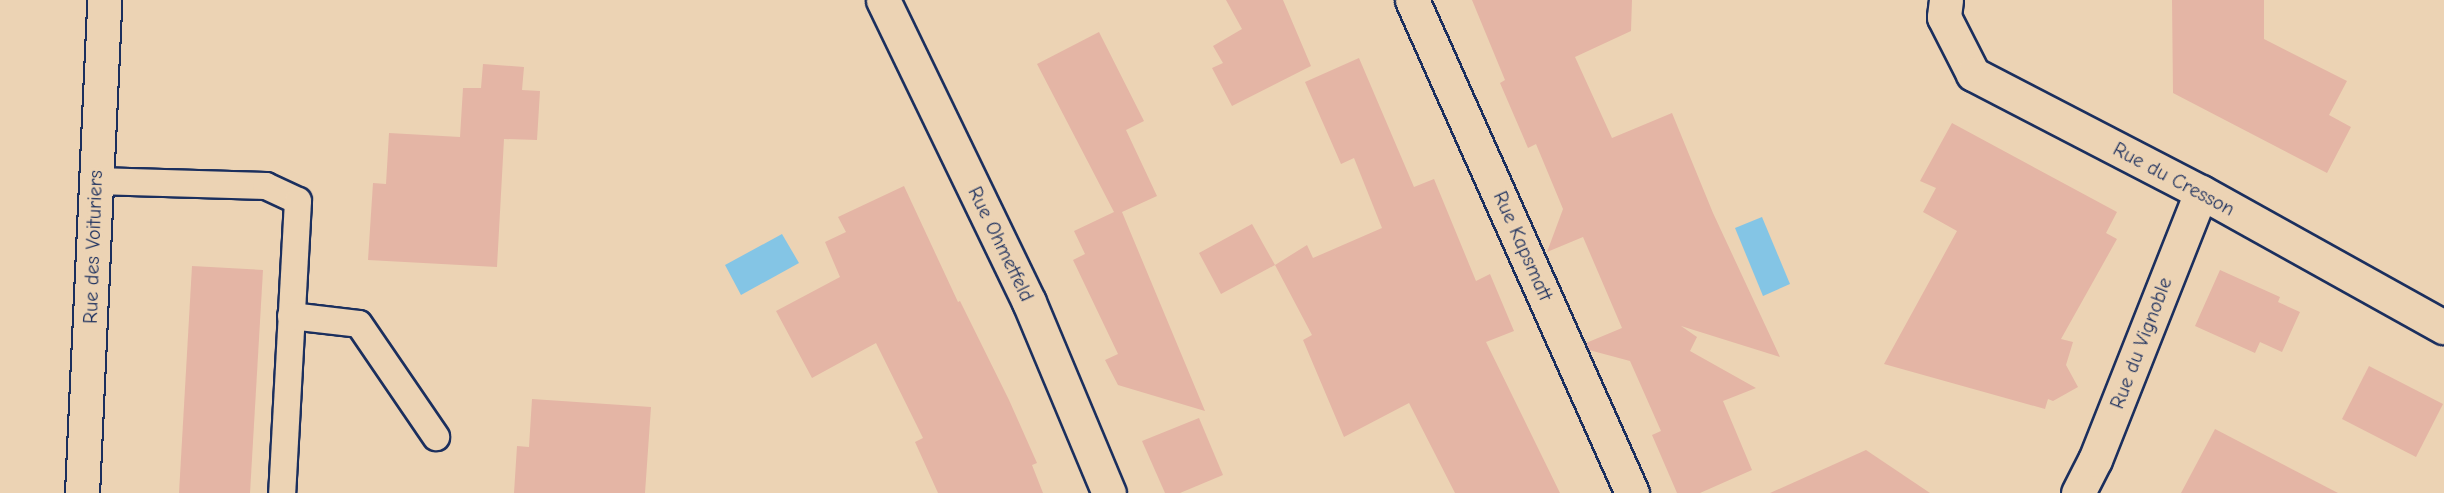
<!DOCTYPE html>
<html>
<head>
<meta charset="utf-8">
<style>
  body { margin:0 }
  #map { position:relative; width:2444px; height:493px; overflow:hidden; background:#ecd3b4; font-family:"Comic Neue",sans-serif }
  div>[style] { position:absolute }
  .water>* { inset:0; background:#84c5e5 }
  .building>* { inset:0; background:#e4b5a5 }
  .roads { filter:drop-shadow(2px 0 #1b2f5e) drop-shadow(-2px 0 #1b2f5e) drop-shadow(0 2px #1b2f5e) drop-shadow(0 -2px #1b2f5e) }
  .service>* { height:26px; margin:-13px; padding:0 13px; transform-origin:13px; border-radius:13px; background:#ecd3b4 }
  .minor>* { height:33px; margin:-16.5px; padding:0 16.5px; transform-origin:16.5px; border-radius:16.5px; background:#ecd3b4 }
  span { translate:-50% -50%; white-space:nowrap; text-align:center; line-height:1.15; -webkit-text-stroke:6px #ecd3b4; paint-order:stroke }
  .street-label { font-size:20px; color:#1b2f5e }
</style>
</head>
<body>
<div id="map">
  <div class="water">
    <i style="clip-path:polygon(1762px 217px,1790px 284px,1763px 296px,1735px 228px)"></i>
    <i style="clip-path:polygon(782px 234px,799px 263px,741px 295px,725px 265px)"></i>
  </div>
  <div class="building">
    <i style="clip-path:polygon(1226px 0,1283px 0,1311px 66px,1232px 106px,1212px 68px,1223px 63px,1213px 46px,1242px 29px)"></i>
    <i style="clip-path:polygon(1472px 0,1632px 0,1631px 31px,1575px 57px,1612px 138px,1672px 113px,1713px 213px,1780px 357px,1681px 326px,1697px 337px,1690px 351px,1756px 388px,1723px 401px,1752px 470px,1700px 493px,1677px 493px,1652px 435px,1661px 431px,1630px 361px,1589px 350px,1586px 343px,1622px 328px,1583px 237px,1547px 252px,1563px 209px,1536px 144px,1528px 148px,1500px 83px,1505px 80px)"></i>
    <i style="clip-path:polygon(2172px 0,2264px 0,2264px 39px,2347px 81px,2329px 115px,2351px 127px,2327px 173px,2173px 93px)"></i>
    <i style="clip-path:polygon(1099px 32px,1144px 121px,1126px 130px,1157px 196px,1122px 212px,1205px 411px,1118px 385px,1105px 360px,1118px 354px,1073px 260px,1085px 254px,1074px 231px,1114px 212px,1037px 64px)"></i>
    <i style="clip-path:polygon(1359px 58px,1414px 187px,1434px 179px,1476px 281px,1490px 274px,1514px 331px,1486px 342px,1560px 493px,1455px 493px,1409px 403px,1344px 437px,1303px 340px,1312px 335px,1275px 265px,1307px 245px,1313px 258px,1382px 228px,1354px 158px,1341px 164px,1305px 82px)"></i>
    <i style="clip-path:polygon(483px 64px,524px 67px,522px 90px,540px 91px,537px 140px,504px 139px,497px 267px,368px 260px,373px 183px,386px 184px,389px 133px,460px 137px,463px 88px,481px 88px)"></i>
    <i style="clip-path:polygon(1952px 123px,2117px 212px,2106px 233px,2117px 239px,2061px 339px,2073px 342px,2066px 365px,2078px 387px,2053px 401px,2048px 399px,2045px 409px,1884px 364px,1957px 231px,1923px 212px,1936px 188px,1920px 181px)"></i>
    <i style="clip-path:polygon(904px 186px,958px 302px,960px 301px,1009px 400px,1037px 463px,1032px 465px,1043px 493px,938px 493px,915px 442px,923px 438px,876px 343px,812px 378px,776px 311px,840px 277px,825px 242px,846px 232px,838px 217px)"></i>
    <i style="clip-path:polygon(1252px 224px,1275px 265px,1221px 294px,1199px 253px)"></i>
    <i style="clip-path:polygon(192px 266px,263px 270px,250px 493px,179px 493px)"></i>
    <i style="clip-path:polygon(2220px 270px,2280px 297px,2278px 302px,2300px 312px,2282px 352px,2260px 342px,2255px 353px,2195px 326px)"></i>
    <i style="clip-path:polygon(2369px 366px,2443px 404px,2416px 457px,2342px 419px)"></i>
    <i style="clip-path:polygon(532px 399px,651px 407px,645px 493px,514px 493px,517px 446px,529px 447px)"></i>
    <i style="clip-path:polygon(1199px 418px,1223px 475px,1180px 493px,1165px 493px,1142px 441px)"></i>
    <i style="clip-path:polygon(2215px 429px,2338px 493px,2181px 493px)"></i>
    <i style="clip-path:polygon(1866px 450px,1930px 493px,1770px 493px)"></i>
  </div>
  <div class="roads">
    <div class="service">
      <i style="left:96px;top:181px;width:170px;rotate:1.7deg"></i>
      <i style="left:266px;top:186px;width:35px;rotate:25deg"></i>
      <i style="left:298px;top:201px;width:292px;rotate:93.1deg"></i>
      <i style="left:291px;top:316px;width:68px;rotate:6.7deg"></i>
      <i style="left:359px;top:324px;width:137px;rotate:55.7deg"></i>
    </div>
    <div class="minor">
      <i style="left:883px;top:0;width:335px;rotate:64.2deg"></i>
      <i style="left:1029px;top:302px;width:207px;rotate:67.3deg"></i>
      <i style="left:1412px;top:0;width:540px;rotate:65.95deg"></i>
      <i style="left:1946px;top:0;width:17px;rotate:97deg"></i>
      <i style="left:1944px;top:17px;width:64px;rotate:63deg"></i>
      <i style="left:1973px;top:74px;width:257px;rotate:27.4deg"></i>
      <i style="left:2201px;top:192px;width:278px;rotate:29.1deg"></i>
      <i style="left:82px;top:493px;width:493px;rotate:-87.4deg"></i>
      <i style="left:2078px;top:493px;width:37px;rotate:-63deg"></i>
      <i style="left:2095px;top:460px;width:288px;rotate:-68.4deg"></i>
    </div>
  </div>
  <div class="street-label">
    <span style="left:2174px;top:179px;rotate:28deg">Rue du Cresson</span>
    <span style="left:1001px;top:244px;rotate:64deg">Rue Ohmetfeld</span>
    <span style="left:1523px;top:246px;rotate:66deg">Rue Kapsmatt</span>
    <span style="left:93px;top:247px;rotate:-88deg">Rue des Voituriers</span>
    <span style="left:2141px;top:343px;rotate:-69deg">Rue du Vignoble</span>
  </div>
</div>
</body>
</html>
